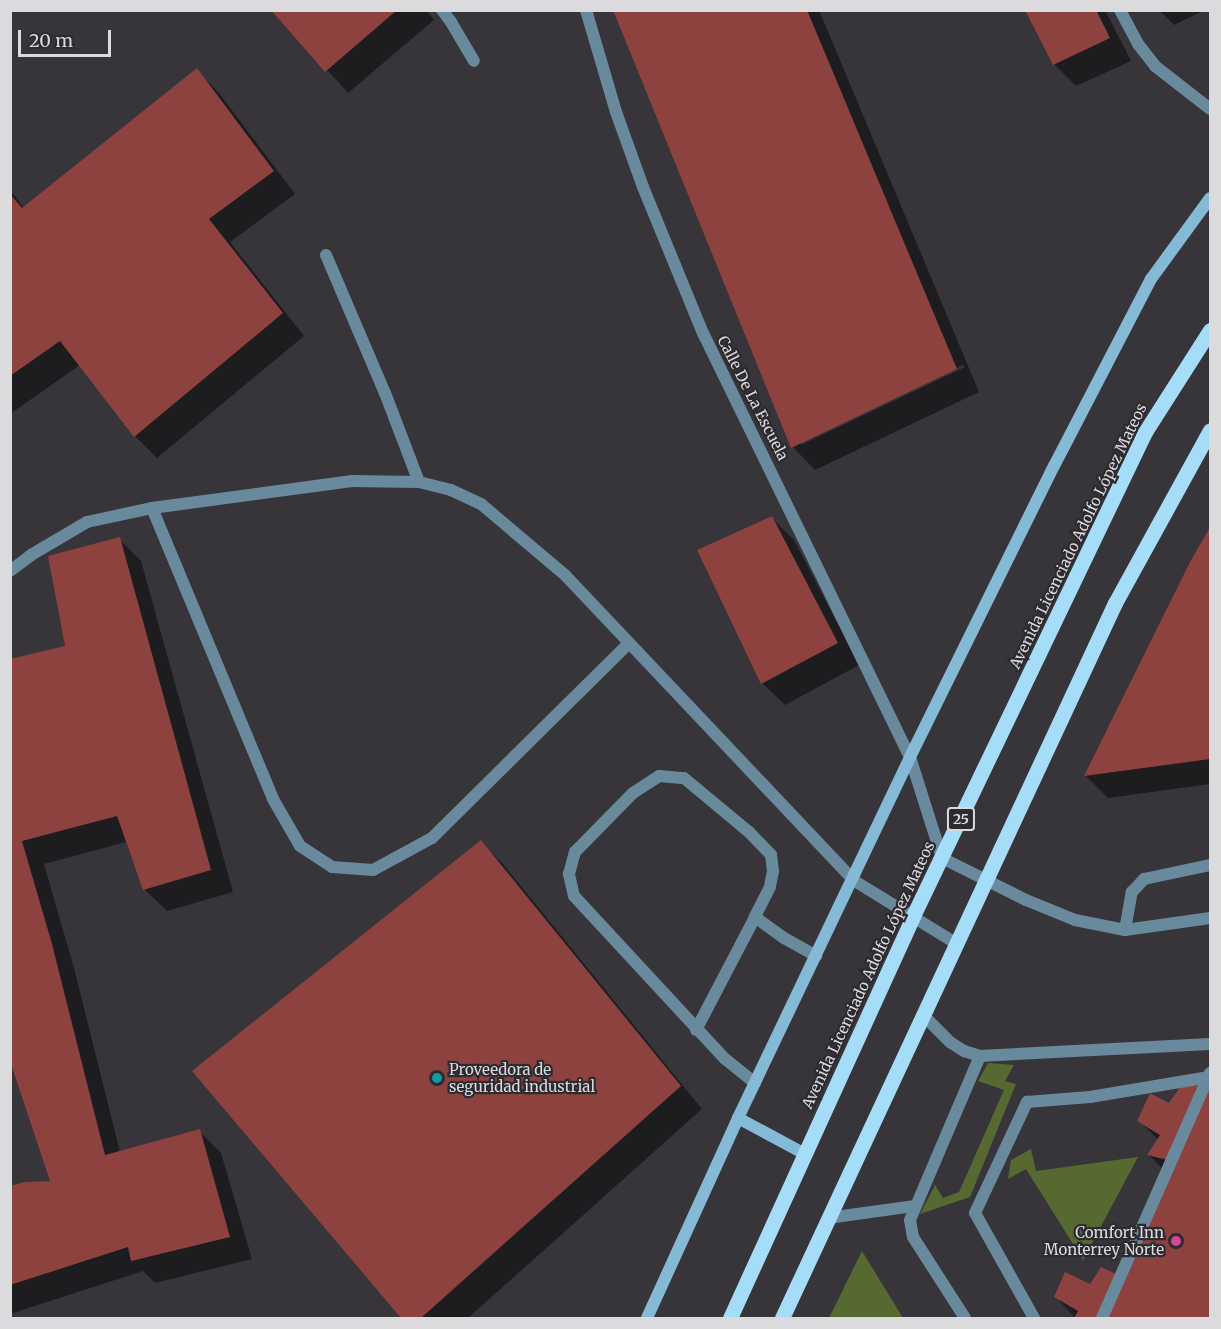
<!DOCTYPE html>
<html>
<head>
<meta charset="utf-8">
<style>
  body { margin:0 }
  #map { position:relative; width:1221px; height:1329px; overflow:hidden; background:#37353a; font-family:Merriweather,serif }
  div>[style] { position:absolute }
  .green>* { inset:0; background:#556930 }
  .shadow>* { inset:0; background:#0007 }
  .building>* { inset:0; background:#8d4240 }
  .lane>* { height:12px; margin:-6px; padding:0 6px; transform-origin:6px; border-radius:6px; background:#698a9c }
  .secondary>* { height:12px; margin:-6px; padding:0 6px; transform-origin:6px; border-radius:6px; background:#84bad6 }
  .primary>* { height:15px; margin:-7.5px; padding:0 7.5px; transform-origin:7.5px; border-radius:7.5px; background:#a5ddf9 }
  .dots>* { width:16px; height:16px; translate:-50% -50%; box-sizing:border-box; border:3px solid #2d2b30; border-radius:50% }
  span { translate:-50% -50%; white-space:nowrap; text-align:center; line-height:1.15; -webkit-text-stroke:4.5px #2d2b30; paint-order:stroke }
  .shield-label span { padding:2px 4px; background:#2d2b30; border:2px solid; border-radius:4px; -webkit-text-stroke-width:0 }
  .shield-label { font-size:14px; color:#dbdadd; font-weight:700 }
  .street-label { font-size:15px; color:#dbdadd }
  .poi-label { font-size:15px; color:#dbdadd }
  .left { translate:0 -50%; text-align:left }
  .right { translate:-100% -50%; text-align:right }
  .frame { position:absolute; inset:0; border:12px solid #dbdadd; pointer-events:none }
  .scale { position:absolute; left:18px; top:30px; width:93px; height:27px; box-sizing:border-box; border:3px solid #dbdadd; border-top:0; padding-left:8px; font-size:18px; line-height:21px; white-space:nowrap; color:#dbdadd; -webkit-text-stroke:4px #2d2b30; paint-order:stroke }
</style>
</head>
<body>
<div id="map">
  <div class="green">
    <i style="clip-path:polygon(988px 1063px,1014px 1065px,1005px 1081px,1016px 1084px,970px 1197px,920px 1214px,935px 1185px,943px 1198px,959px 1192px,1004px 1090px,978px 1081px)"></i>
    <i style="clip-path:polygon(1031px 1149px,1036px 1171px,1138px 1157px,1083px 1260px,1026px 1169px,1008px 1179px,1011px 1160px)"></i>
    <i style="clip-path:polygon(862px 1251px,903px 1318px,829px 1318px)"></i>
  </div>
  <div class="shadow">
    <i style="clip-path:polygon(273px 10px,426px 10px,434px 20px,348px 93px)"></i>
    <i style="clip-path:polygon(evenodd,615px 10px,819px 10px,979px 392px,815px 470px,793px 447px,615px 10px,963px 365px,965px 367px,801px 445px,801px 442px,963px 365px)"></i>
    <i style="clip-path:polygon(1027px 10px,1105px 10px,1131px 61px,1076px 86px,1054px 64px)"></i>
    <i style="clip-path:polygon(1159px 10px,1205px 10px,1174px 25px)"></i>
    <i style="clip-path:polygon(196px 70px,219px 93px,295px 194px,230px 242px,304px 336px,157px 458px,135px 436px,80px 365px,10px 414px,10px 190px,24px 208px)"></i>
    <i style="clip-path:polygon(772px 518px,794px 540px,859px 665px,785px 705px,762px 683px)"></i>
    <i style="clip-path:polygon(1210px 530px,1210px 784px,1108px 798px,1086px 776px,1191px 565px)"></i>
    <i style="clip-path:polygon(119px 539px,141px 561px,233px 892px,167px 911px,144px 889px,126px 842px,44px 864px,74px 968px,120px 1152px,199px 1131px,221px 1153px,252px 1259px,155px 1283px,143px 1271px,10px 1314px,10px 1188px,52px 1182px,10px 1056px,10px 661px,67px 647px)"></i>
    <i style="clip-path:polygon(481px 842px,503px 864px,702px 1109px,468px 1318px,403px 1318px,195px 1071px)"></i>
    <i style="clip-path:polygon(1210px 1080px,1210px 1318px,1075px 1318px,1056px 1297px,1117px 1276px,1165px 1171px,1149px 1155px,1158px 1140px,1139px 1120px,1203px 1090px)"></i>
  </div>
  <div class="building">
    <i style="clip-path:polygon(271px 10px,397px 10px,325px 72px)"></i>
    <i style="clip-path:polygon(613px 10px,807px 10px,957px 369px,791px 448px)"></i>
    <i style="clip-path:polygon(1025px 10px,1096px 10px,1110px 38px,1053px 65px)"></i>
    <i style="clip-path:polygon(197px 68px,274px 171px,209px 219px,283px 313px,134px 437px,60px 341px,10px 376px,10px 194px,22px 208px)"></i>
    <i style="clip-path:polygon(772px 516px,838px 643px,761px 684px,697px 550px)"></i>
    <i style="clip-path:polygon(1210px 527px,1210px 759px,1084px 776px,1189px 564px)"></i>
    <i style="clip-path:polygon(120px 537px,211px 870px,143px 890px,117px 816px,22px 841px,52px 944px,105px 1155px,200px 1129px,230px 1237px,131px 1261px,128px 1247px,10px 1285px,10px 1186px,25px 1182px,50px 1181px,10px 1061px,10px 659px,65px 646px,48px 556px)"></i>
    <i style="clip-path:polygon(481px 840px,681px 1086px,421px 1318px,401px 1318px,192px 1071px)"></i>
    <i style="clip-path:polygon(1210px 1078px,1210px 1318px,1074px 1318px,1078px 1311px,1054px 1297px,1065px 1272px,1090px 1284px,1101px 1267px,1116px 1274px,1168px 1160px,1147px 1155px,1160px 1135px,1137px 1121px,1150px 1093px,1169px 1103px,1185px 1080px,1203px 1088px)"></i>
  </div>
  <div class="lane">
    <i style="left:442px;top:10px;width:15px;rotate:53deg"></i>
    <i style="left:451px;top:22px;width:45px;rotate:59.5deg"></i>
    <i style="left:586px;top:10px;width:106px;rotate:73.6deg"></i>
    <i style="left:616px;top:112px;width:80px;rotate:70.2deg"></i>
    <i style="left:643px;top:187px;width:158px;rotate:67.7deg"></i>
    <i style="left:703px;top:333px;width:472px;rotate:64deg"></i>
    <i style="left:910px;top:757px;width:106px;rotate:72.4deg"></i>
    <i style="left:942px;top:858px;width:94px;rotate:26.6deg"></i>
    <i style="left:1026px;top:900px;width:53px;rotate:22.2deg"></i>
    <i style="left:1075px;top:920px;width:51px;rotate:11.3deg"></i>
    <i style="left:1125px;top:930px;width:86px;rotate:-8deg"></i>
    <i style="left:1120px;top:10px;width:38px;rotate:62deg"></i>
    <i style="left:1138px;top:44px;width:28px;rotate:52deg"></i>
    <i style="left:1155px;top:66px;width:70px;rotate:38deg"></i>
    <i style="left:326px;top:255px;width:150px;rotate:66.9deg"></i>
    <i style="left:385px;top:393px;width:95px;rotate:69.1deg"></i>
    <i style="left:152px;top:508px;width:315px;rotate:67.4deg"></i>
    <i style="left:273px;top:799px;width:54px;rotate:60.1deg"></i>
    <i style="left:300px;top:846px;width:38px;rotate:33deg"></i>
    <i style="left:332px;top:867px;width:41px;rotate:4.2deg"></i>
    <i style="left:373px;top:870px;width:67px;rotate:-28.5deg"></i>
    <i style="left:432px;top:838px;width:277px;rotate:-44.7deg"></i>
    <i style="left:10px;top:571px;width:26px;rotate:-37deg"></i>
    <i style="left:31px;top:555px;width:65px;rotate:-30.5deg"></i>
    <i style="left:87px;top:522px;width:66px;rotate:-12.2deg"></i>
    <i style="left:152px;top:508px;width:202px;rotate:-7.7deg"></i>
    <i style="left:352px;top:481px;width:67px;rotate:0.9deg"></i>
    <i style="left:419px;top:482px;width:33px;rotate:14deg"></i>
    <i style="left:451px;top:490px;width:33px;rotate:25deg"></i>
    <i style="left:481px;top:504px;width:110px;rotate:40.2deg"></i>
    <i style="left:565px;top:575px;width:419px;rotate:46.6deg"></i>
    <i style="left:853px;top:880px;width:122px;rotate:31.6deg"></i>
    <i style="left:1125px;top:930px;width:39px;rotate:-80deg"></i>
    <i style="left:1132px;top:892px;width:18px;rotate:-47deg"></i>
    <i style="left:1144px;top:879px;width:67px;rotate:-12deg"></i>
    <i style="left:924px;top:1016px;width:37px;rotate:45deg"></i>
    <i style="left:950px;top:1042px;width:17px;rotate:33deg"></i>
    <i style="left:964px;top:1051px;width:17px;rotate:17deg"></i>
    <i style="left:696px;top:1030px;width:127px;rotate:-62.4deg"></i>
    <i style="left:755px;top:917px;width:36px;rotate:36deg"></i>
    <i style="left:784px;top:938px;width:37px;rotate:29deg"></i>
    <i style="left:755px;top:1083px;width:38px;rotate:-141deg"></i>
    <i style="left:725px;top:1059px;width:222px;rotate:-132.8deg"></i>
    <i style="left:574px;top:896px;width:23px;rotate:-103deg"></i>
    <i style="left:569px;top:874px;width:23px;rotate:-75deg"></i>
    <i style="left:575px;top:852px;width:83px;rotate:-45.5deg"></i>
    <i style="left:633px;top:793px;width:31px;rotate:-33deg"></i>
    <i style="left:659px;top:776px;width:25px;rotate:5deg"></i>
    <i style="left:684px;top:778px;width:85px;rotate:39.7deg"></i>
    <i style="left:749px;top:832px;width:32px;rotate:46deg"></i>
    <i style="left:771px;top:855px;width:16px;rotate:83deg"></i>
    <i style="left:773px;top:871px;width:16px;rotate:101deg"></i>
    <i style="left:770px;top:887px;width:34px;rotate:117deg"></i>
    <i style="left:828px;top:1218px;width:88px;rotate:-7.9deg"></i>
    <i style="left:965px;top:1318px;width:96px;rotate:-122.7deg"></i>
    <i style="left:913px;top:1237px;width:17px;rotate:-100deg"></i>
    <i style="left:910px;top:1220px;width:178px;rotate:-66.9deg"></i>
    <i style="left:980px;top:1056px;width:230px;rotate:-3deg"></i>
    <i style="left:1034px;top:1318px;width:120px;rotate:-119.3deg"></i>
    <i style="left:975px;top:1213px;width:123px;rotate:-64.9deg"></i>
    <i style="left:1027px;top:1102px;width:63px;rotate:-4.5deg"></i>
    <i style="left:1090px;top:1097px;width:121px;rotate:-9.5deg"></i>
    <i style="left:1102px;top:1318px;width:268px;rotate:-66.2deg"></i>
  </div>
  <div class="secondary">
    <i style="left:738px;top:1118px;width:76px;rotate:28.2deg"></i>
    <i style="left:647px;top:1318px;width:220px;rotate:-65.5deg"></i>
    <i style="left:738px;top:1118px;width:400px;rotate:-64.5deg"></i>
    <i style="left:910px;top:757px;width:325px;rotate:-63.7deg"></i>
    <i style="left:1054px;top:466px;width:211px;rotate:-62.6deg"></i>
    <i style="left:1151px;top:279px;width:100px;rotate:-53.9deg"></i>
  </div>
  <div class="primary">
    <i style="left:730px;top:1318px;width:442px;rotate:-65.5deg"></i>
    <i style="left:913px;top:916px;width:537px;rotate:-64.39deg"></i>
    <i style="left:1145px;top:432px;width:121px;rotate:-57.5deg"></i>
    <i style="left:782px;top:1318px;width:789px;rotate:-65.03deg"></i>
    <i style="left:1115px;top:603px;width:197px;rotate:-61.2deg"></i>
  </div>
  <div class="dots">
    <i style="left:437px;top:1078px;background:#0f9aa8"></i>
    <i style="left:1176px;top:1241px;background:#d1479c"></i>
  </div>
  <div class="shield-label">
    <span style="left:961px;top:819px">25</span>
  </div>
  <div class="street-label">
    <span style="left:753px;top:398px;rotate:63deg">Calle De La Escuela</span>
    <span style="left:1078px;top:536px;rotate:-64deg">Avenida Licenciado Adolfo López Mateos</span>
    <span style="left:868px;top:975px;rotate:-65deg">Avenida Licenciado Adolfo López Mateos</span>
  </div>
  <div class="poi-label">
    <span class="left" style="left:449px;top:1078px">Proveedora de<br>seguridad industrial</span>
    <span class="right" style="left:1164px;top:1241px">Comfort Inn<br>Monterrey Norte</span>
  </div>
  <div class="frame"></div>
  <div class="scale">20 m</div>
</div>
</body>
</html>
